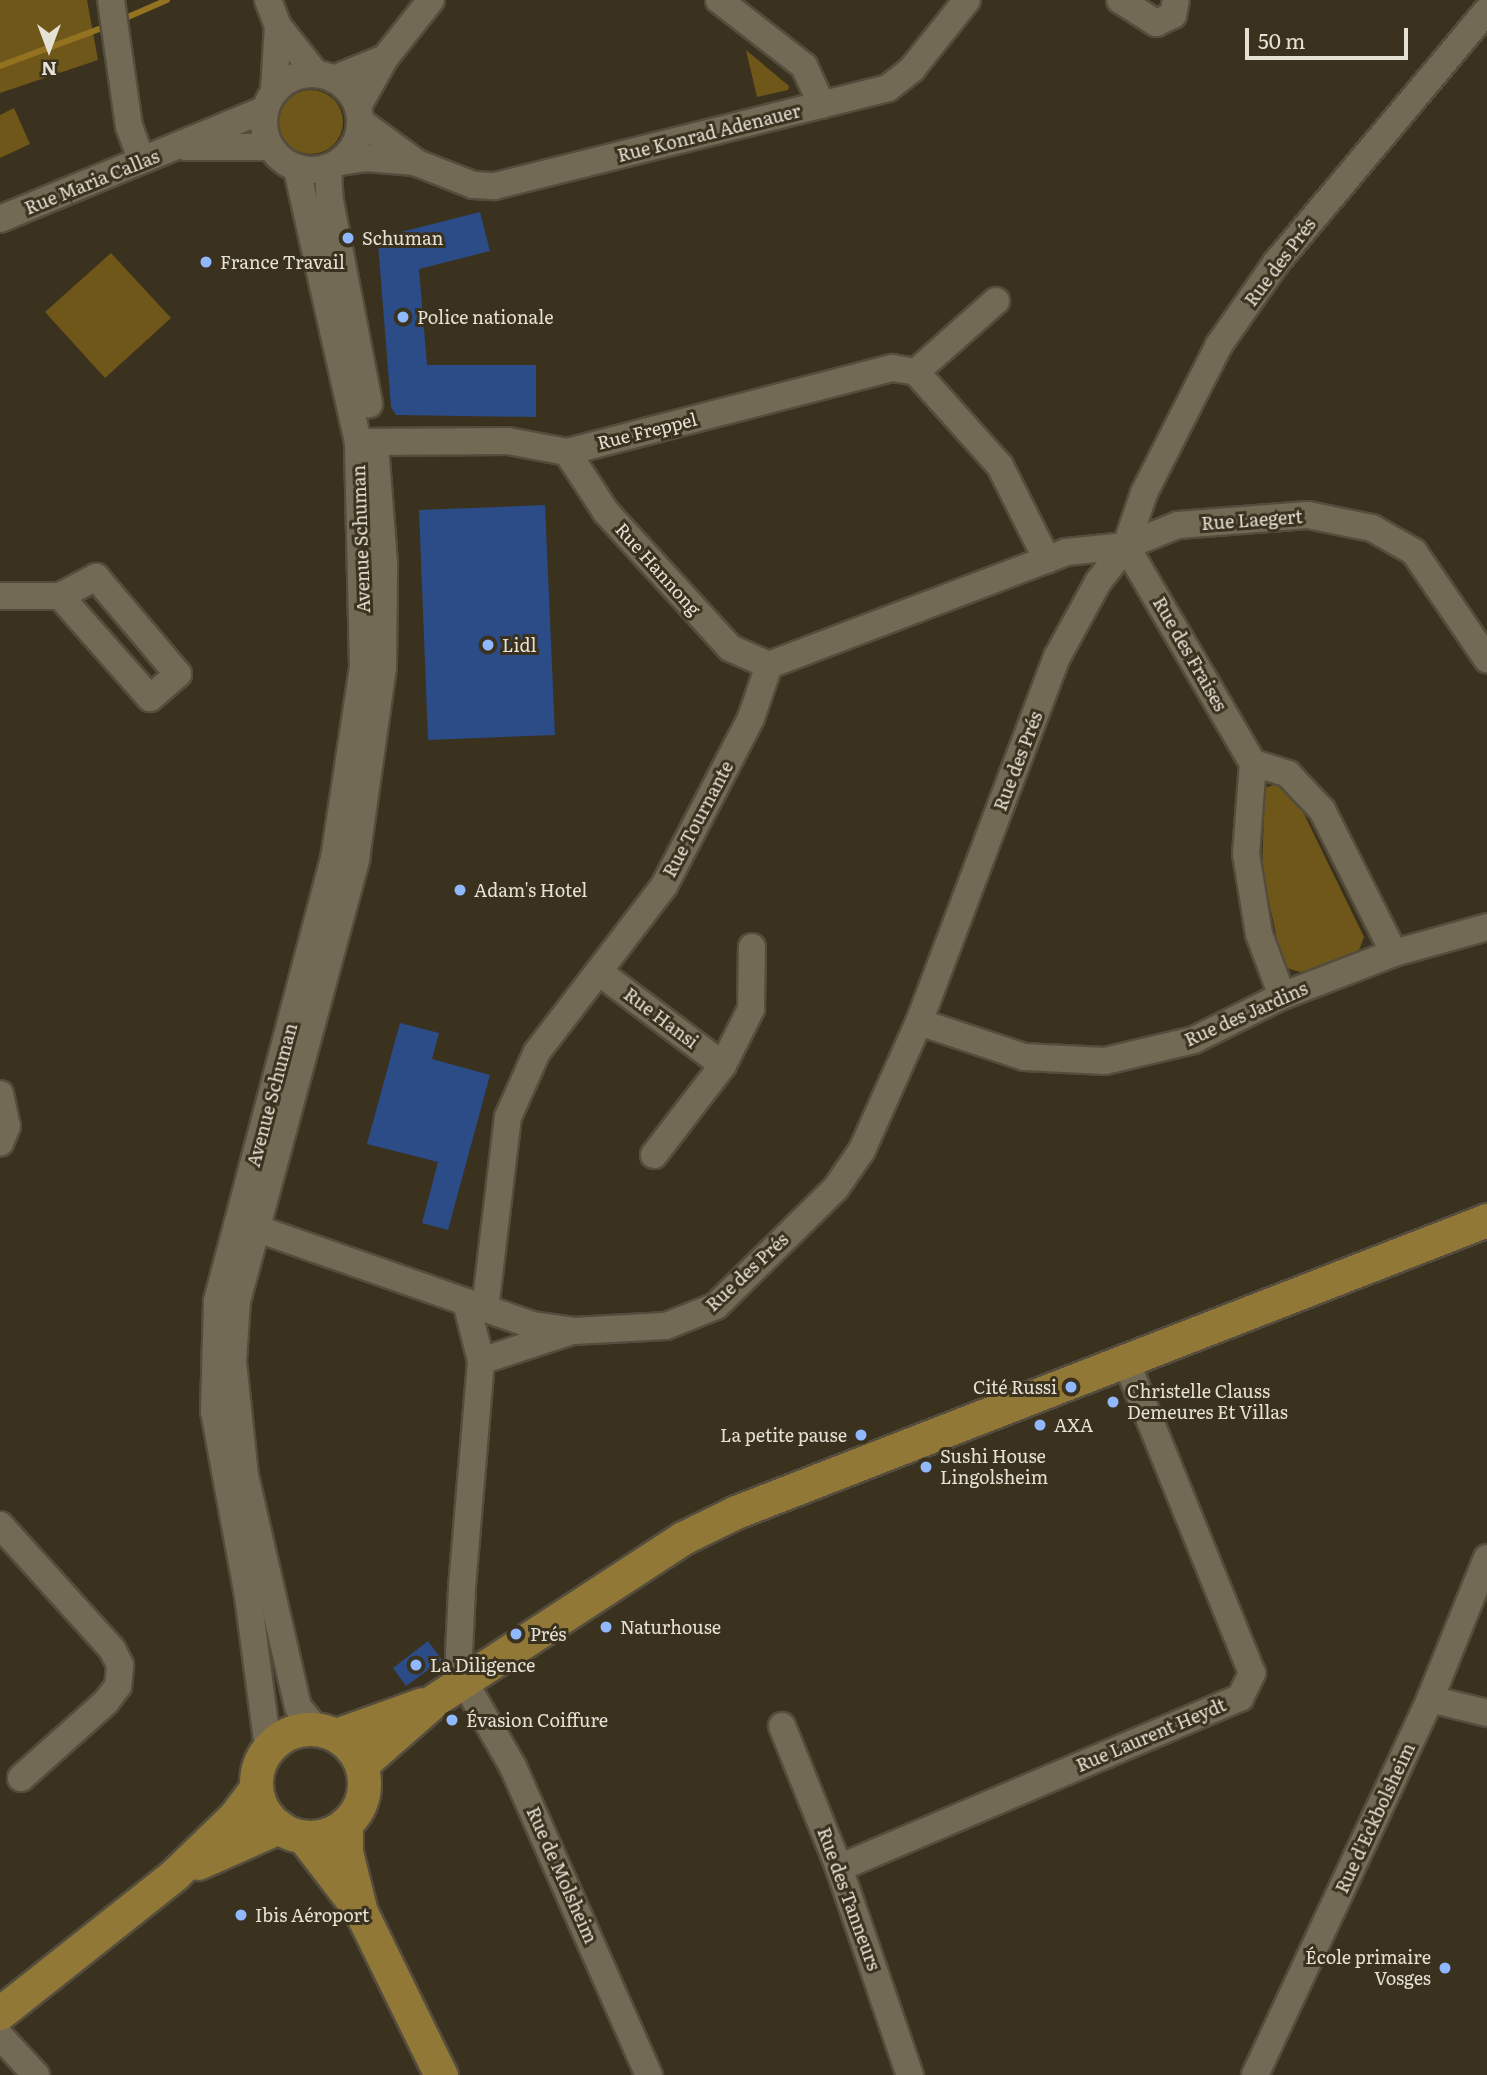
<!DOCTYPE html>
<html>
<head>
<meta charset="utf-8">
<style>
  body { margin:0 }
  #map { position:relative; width:1487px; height:2075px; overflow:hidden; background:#3a311e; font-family:Literata,serif }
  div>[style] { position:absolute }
  .green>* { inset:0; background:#6f5719 }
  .round { border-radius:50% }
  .stream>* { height:6px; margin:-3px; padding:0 3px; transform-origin:3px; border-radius:3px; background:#93731f }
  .building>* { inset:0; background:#2b4c86 }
  .roads { filter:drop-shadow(2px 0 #544d3d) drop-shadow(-2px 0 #544d3d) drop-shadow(0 2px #544d3d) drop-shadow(0 -2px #544d3d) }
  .minor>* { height:26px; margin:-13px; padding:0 13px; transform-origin:13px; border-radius:13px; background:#736a55 }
  .minor>.ring { margin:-13px; padding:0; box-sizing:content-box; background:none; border:26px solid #736a55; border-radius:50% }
  .major>* { height:33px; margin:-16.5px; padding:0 16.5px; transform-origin:16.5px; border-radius:16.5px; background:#917837 }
  .major>.ring { margin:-16.5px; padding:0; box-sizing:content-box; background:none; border:33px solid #917837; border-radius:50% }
  .dots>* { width:19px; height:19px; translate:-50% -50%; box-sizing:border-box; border:4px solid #3a311e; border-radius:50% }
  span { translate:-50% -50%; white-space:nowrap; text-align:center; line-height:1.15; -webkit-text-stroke:6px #3a311e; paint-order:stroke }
  .street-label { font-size:18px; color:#e6e1d5 }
  .poi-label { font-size:18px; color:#e6e1d5 }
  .left { translate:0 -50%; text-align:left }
  .right { translate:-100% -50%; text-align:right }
  .north { position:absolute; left:14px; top:14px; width:70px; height:70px; -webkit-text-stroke:5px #3a311e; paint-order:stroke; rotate:180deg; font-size:19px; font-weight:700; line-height:28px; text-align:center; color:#e6e1d5 }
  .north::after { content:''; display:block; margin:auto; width:24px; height:32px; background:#e6e1d5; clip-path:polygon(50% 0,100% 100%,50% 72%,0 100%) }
  .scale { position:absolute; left:1245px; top:28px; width:163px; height:32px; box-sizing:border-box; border:4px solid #e6e1d5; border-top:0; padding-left:9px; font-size:21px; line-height:24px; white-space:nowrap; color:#e6e1d5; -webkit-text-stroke:5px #3a311e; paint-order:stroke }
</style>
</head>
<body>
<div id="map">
  <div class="green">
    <i style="clip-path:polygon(0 0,87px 0,98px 60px,0 93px)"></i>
    <i style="clip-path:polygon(746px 50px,789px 86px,788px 90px,757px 97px)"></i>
    <i class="round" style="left:279px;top:90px;width:64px;height:64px"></i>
    <i style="clip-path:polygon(14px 108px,30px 144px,0 158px,0 115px)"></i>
    <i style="clip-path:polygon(111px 253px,171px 318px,105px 378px,45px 312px)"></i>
    <i style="clip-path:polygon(1276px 784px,1303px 812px,1364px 937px,1358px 953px,1304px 973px,1283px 967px,1262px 869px,1265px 788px)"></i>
  </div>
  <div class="stream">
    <i style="left:121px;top:20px;width:50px;rotate:-23.5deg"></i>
    <i style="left:0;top:66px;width:114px;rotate:-20.5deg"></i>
  </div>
  <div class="building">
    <i style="clip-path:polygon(480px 212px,490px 251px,419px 269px,427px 365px,536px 365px,536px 417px,396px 415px,391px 407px,378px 244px,385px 236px)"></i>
    <i style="clip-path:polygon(545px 505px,555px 735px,428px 740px,419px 510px)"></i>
    <i style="clip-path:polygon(400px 1023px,439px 1033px,432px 1059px,490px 1075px,448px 1230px,422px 1223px,438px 1162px,367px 1144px)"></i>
    <i style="clip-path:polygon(428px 1641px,442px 1660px,406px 1686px,393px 1668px)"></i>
  </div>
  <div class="roads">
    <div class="minor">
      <i style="left:111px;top:0;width:127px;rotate:81.9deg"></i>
      <i style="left:129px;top:126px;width:35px;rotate:70deg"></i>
      <i style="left:268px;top:0;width:28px;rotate:69deg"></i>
      <i style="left:278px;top:26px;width:61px;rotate:51.6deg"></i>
      <i style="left:719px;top:0;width:108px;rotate:37.8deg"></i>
      <i style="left:804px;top:66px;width:43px;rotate:65.2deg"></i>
      <i style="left:1120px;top:0;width:43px;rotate:32.6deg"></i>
      <i style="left:1156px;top:23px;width:19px;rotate:-25deg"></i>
      <i style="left:1173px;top:15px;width:15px;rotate:-79deg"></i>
      <i class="ring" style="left:264px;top:74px;width:70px;height:70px"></i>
      <i style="left:333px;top:79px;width:56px;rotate:-22deg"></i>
      <i style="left:274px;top:91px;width:65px;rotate:-86.5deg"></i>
      <i style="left:358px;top:106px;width:55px;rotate:-60.6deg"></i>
      <i style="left:385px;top:58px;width:74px;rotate:-51.6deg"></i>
      <i style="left:361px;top:122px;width:69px;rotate:36.2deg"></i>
      <i style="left:417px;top:163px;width:60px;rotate:21.4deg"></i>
      <i style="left:473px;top:185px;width:22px;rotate:3deg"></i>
      <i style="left:495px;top:186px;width:405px;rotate:-14deg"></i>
      <i style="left:888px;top:88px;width:31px;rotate:-38deg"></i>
      <i style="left:912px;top:69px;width:88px;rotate:-51.4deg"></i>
      <i style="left:186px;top:147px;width:84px"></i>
      <i style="left:340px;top:162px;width:25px;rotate:-9deg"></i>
      <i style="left:365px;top:158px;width:50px;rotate:4.6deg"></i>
      <i style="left:328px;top:168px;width:33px;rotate:87deg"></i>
      <i style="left:330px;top:201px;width:207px;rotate:79.1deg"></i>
      <i style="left:0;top:219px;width:287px;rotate:-22.5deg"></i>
      <i style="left:916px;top:372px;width:107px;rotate:-41.6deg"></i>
      <i style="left:358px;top:442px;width:150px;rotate:-0.4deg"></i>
      <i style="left:508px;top:441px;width:60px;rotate:10.6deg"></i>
      <i style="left:567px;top:452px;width:336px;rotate:-14.5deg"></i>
      <i style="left:892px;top:368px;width:24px;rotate:9deg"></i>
      <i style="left:916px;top:372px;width:126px;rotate:48.2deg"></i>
      <i style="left:1000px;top:466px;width:105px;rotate:63.4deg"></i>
      <i style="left:567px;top:452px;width:72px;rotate:57deg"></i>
      <i style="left:606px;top:512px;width:184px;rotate:47.6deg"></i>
      <i style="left:730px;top:648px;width:43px;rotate:23.6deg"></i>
      <i style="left:1126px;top:546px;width:251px;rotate:59.7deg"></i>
      <i style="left:1253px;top:763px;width:91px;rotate:94.4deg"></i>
      <i style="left:1246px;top:854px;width:81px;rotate:80.8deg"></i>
      <i style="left:1259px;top:934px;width:66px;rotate:69.6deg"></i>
      <i style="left:0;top:596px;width:60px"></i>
      <i style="left:60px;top:596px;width:41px;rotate:-27.8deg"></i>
      <i style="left:96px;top:577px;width:127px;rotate:49.8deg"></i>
      <i style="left:178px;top:674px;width:37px;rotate:139deg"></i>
      <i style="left:150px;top:698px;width:136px;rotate:-131.4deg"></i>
      <i style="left:1253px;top:763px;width:37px;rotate:17deg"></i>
      <i style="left:1288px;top:774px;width:50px;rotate:46.6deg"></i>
      <i style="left:1322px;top:810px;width:160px;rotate:63.3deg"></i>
      <i style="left:599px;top:972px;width:155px;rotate:36.9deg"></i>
      <i style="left:919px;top:1022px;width:111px;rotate:18.4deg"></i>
      <i style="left:1024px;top:1057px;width:81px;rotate:2.8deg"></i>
      <i style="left:1105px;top:1061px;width:91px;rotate:-13.3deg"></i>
      <i style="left:1194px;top:1040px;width:98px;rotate:-26.6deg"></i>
      <i style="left:1282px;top:996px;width:120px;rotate:-21deg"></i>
      <i style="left:1394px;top:953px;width:97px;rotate:-15.6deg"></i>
      <i style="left:0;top:1094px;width:33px;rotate:78deg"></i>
      <i style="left:7px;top:1126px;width:18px;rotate:112deg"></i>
      <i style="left:654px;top:1155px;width:113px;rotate:-52.5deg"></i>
      <i style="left:723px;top:1065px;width:63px;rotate:-63.4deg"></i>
      <i style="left:751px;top:1009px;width:62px;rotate:-89.1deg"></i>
      <i style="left:238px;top:1222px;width:312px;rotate:19.3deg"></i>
      <i style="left:532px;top:1325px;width:42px;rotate:8.1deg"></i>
      <i style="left:574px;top:1331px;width:92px;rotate:-3.1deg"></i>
      <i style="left:666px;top:1326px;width:54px;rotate:-21.8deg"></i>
      <i style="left:716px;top:1306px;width:168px;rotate:-44.5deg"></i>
      <i style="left:836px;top:1188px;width:46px;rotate:-55.6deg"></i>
      <i style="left:862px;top:1150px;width:140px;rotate:-66deg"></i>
      <i style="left:919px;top:1022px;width:390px;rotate:-69.3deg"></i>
      <i style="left:1057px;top:657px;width:85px;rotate:-61.3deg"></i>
      <i style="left:1098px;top:582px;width:46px;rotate:-52.1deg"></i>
      <i style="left:1126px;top:546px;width:56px;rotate:-71.2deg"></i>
      <i style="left:1144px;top:493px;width:166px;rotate:-63.1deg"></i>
      <i style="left:1219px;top:345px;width:100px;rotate:-55.2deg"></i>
      <i style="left:1276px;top:263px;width:329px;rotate:-50.1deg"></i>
      <i style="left:466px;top:1302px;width:61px;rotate:75.7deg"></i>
      <i style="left:481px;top:1361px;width:228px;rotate:94.8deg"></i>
      <i style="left:462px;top:1588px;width:67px;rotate:92.6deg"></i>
      <i style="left:459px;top:1655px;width:26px;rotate:79deg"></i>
      <i style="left:464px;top:1681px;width:99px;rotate:60.3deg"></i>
      <i style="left:513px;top:1767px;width:337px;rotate:66.2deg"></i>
      <i style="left:485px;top:1309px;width:193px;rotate:-83.2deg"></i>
      <i style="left:508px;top:1117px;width:71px;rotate:-66deg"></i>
      <i style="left:537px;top:1052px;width:209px;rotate:-52.6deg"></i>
      <i style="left:664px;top:886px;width:189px;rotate:-62.6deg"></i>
      <i style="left:751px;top:718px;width:56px;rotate:-71.2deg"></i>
      <i style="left:769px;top:665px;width:318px;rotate:-20.8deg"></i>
      <i style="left:1066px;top:552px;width:60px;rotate:-5.7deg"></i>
      <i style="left:1126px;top:546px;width:56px;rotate:-22deg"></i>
      <i style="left:1178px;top:525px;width:130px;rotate:-4.4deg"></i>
      <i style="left:1308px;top:515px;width:65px;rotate:11.5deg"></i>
      <i style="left:1372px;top:528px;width:48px;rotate:29.7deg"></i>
      <i style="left:1414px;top:552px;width:130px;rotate:55.7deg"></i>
      <i style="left:481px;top:1361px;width:93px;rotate:-18.2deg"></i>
      <i style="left:0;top:1525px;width:167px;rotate:47.9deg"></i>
      <i style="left:112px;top:1649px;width:18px;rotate:63deg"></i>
      <i style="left:120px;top:1665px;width:21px;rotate:95deg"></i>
      <i style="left:118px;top:1686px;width:20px;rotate:127deg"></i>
      <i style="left:106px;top:1702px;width:114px;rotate:138.2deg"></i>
      <i style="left:1430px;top:1699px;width:59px;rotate:13.8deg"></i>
      <i style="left:782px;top:1726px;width:153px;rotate:68.1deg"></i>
      <i style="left:839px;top:1868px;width:219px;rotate:71.1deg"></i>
      <i style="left:316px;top:1729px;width:28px;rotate:-129deg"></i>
      <i style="left:298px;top:1707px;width:237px;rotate:-102.9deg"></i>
      <i style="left:245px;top:1476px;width:116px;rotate:-96deg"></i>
      <i style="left:233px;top:1361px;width:60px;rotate:-86.2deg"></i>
      <i style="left:237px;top:1301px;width:458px;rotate:-74.9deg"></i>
      <i style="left:356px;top:859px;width:194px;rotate:-82deg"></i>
      <i style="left:383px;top:667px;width:104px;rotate:-89.4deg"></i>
      <i style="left:384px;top:563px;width:117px;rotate:-94.4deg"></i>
      <i style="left:268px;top:1748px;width:153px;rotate:-97.5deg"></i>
      <i style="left:248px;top:1596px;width:188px;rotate:-100.4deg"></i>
      <i style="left:214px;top:1411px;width:110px;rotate:-88.4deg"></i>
      <i style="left:217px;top:1301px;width:457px;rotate:-75.2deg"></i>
      <i style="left:334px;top:859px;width:194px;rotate:-81.4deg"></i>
      <i style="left:363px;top:667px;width:225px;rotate:-91.3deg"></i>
      <i style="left:358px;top:442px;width:280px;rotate:-102.6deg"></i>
      <i style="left:839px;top:1868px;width:436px;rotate:-23deg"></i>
      <i style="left:1240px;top:1698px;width:28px;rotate:-64deg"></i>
      <i style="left:1252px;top:1673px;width:340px;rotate:-112deg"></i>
      <i style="left:0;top:2036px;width:53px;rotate:47.3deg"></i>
      <i style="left:1255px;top:2075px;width:415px;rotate:-65deg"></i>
      <i style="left:1430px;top:1699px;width:152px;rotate:-68deg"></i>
    </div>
    <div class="major">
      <i class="ring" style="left:256px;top:1729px;width:75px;height:75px"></i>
      <i style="left:336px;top:1735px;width:91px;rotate:-19.8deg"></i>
      <i style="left:361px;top:1765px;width:100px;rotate:-41.3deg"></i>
      <i style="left:436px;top:1699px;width:295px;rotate:-33.1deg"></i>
      <i style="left:683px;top:1538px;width:59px;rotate:-26.1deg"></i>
      <i style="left:736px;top:1512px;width:806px;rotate:-21.25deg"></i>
      <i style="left:346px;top:1823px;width:29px;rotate:90deg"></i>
      <i style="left:346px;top:1852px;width:62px;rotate:76deg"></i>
      <i style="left:361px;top:1912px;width:182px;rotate:63.9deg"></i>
      <i style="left:305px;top:1839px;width:82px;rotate:52.4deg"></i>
      <i style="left:198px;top:1863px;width:89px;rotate:-24deg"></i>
      <i style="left:0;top:2013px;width:222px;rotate:-38.4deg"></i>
      <i style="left:174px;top:1875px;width:85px;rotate:-44deg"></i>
      <i style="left:235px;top:1816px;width:35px;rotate:-53deg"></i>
    </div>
  </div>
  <div class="dots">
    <i style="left:348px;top:238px;background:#90b8fd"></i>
    <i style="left:206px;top:262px;background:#90b8fd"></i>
    <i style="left:403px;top:317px;background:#90b8fd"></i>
    <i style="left:488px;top:645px;background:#90b8fd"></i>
    <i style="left:460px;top:890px;background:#90b8fd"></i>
    <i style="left:1071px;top:1387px;background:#90b8fd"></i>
    <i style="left:1113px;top:1402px;background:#90b8fd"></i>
    <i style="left:1040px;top:1425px;background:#90b8fd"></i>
    <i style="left:861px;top:1435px;background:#90b8fd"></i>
    <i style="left:926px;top:1467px;background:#90b8fd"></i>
    <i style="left:606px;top:1627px;background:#90b8fd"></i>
    <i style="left:516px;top:1634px;background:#90b8fd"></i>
    <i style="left:416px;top:1665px;background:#90b8fd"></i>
    <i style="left:452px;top:1720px;background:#90b8fd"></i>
    <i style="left:241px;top:1915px;background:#90b8fd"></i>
    <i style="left:1445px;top:1968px;background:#90b8fd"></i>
  </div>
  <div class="street-label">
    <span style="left:709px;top:133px;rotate:-14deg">Rue Konrad Adenauer</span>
    <span style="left:92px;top:182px;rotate:-22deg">Rue Maria Callas</span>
    <span style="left:1280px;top:262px;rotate:-53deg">Rue des Prés</span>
    <span style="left:647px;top:431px;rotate:-14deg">Rue Freppel</span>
    <span style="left:1252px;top:520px;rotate:-4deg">Rue Laegert</span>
    <span style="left:361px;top:539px;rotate:-92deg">Avenue Schuman</span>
    <span style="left:658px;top:569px;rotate:48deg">Rue Hannong</span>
    <span style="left:1190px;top:654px;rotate:60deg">Rue des Fraises</span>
    <span style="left:1018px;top:761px;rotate:-69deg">Rue des Prés</span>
    <span style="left:698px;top:819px;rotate:-62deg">Rue Tournante</span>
    <span style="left:1246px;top:1014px;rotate:-24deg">Rue des Jardins</span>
    <span style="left:661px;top:1018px;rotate:37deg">Rue Hansi</span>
    <span style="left:272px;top:1095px;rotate:-75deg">Avenue Schuman</span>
    <span style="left:747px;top:1272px;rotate:-43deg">Rue des Prés</span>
    <span style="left:1151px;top:1735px;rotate:-23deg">Rue Laurent Heydt</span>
    <span style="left:1375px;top:1818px;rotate:-65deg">Rue d'Eckbolsheim</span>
    <span style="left:562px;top:1875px;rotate:66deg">Rue de Molsheim</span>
    <span style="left:849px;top:1899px;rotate:70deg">Rue des Tanneurs</span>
  </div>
  <div class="poi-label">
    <span class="left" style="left:362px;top:238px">Schuman</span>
    <span class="left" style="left:220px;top:262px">France Travail</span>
    <span class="left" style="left:417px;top:317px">Police nationale</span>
    <span class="left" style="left:502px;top:645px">Lidl</span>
    <span class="left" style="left:474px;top:890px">Adam's Hotel</span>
    <span class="right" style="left:1057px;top:1387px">Cité Russi</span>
    <span class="left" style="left:1127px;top:1402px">Christelle Clauss<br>Demeures Et Villas</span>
    <span class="left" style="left:1054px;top:1425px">AXA</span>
    <span class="right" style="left:847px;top:1435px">La petite pause</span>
    <span class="left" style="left:940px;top:1467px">Sushi House<br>Lingolsheim</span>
    <span class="left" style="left:620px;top:1627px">Naturhouse</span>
    <span class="left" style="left:530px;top:1634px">Prés</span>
    <span class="left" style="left:430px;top:1665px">La Diligence</span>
    <span class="left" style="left:466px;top:1720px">Évasion Coiffure</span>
    <span class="left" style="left:255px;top:1915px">Ibis Aéroport</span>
    <span class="right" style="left:1431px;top:1968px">École primaire<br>Vosges</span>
  </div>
  <div class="north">N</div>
  <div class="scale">50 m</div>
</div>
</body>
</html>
